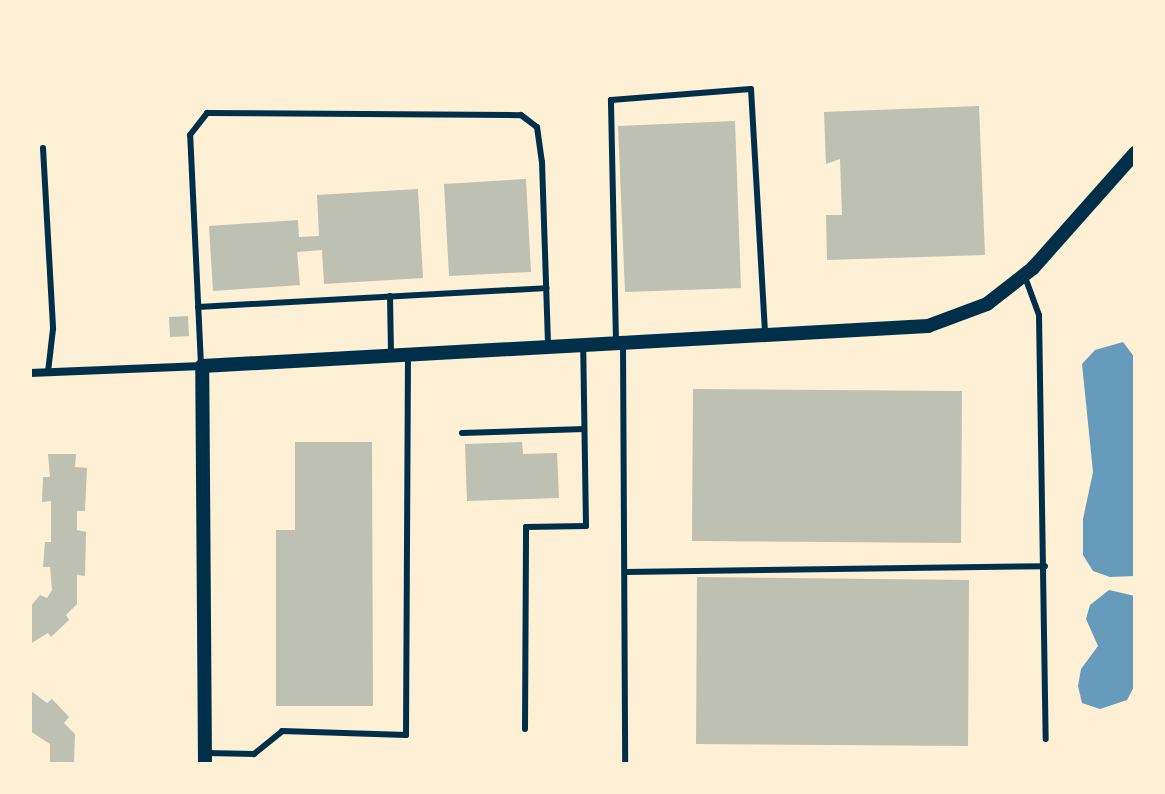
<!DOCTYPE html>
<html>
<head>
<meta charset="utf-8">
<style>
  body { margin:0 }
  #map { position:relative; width:1165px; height:794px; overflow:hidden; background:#fdf0d5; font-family:Lora,serif }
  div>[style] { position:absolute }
  .water>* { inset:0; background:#669bbc }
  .building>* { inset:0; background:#bec0b2 }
  .service>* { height:6px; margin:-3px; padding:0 3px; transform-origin:3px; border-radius:3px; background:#003049 }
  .minor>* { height:8px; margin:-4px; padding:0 4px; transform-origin:4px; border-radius:4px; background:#003049 }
  .tertiary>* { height:14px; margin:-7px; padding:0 7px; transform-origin:7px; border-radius:7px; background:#003049 }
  span { translate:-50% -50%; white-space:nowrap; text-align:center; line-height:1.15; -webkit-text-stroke:6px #fdf0d5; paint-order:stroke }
  .frame { position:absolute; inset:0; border:32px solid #fdf0d5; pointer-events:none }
</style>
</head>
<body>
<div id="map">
  <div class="water">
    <i style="clip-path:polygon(1123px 342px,1135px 358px,1135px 576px,1110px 577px,1093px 571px,1083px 555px,1083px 519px,1093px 472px,1082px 364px,1095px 350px)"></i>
    <i style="clip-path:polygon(1109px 590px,1135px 596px,1135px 685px,1127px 700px,1100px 709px,1082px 703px,1078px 686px,1081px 669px,1098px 646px,1086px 619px,1090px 605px)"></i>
  </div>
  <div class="building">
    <i style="clip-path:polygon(979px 106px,985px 255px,827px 260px,826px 215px,842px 215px,840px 159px,826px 164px,824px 112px)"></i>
    <i style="clip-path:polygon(735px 121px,741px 288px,625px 292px,618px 126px)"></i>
    <i style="clip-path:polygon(526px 179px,531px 272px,449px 276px,444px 184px)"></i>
    <i style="clip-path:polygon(418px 189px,423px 278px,324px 284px,322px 250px,297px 252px,300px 285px,213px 291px,209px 226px,298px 220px,299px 237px,319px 236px,317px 195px)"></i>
    <i style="clip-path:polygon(188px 316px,189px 336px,170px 337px,169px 317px)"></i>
    <i style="clip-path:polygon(693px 389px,962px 391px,961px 543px,692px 541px)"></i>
    <i style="clip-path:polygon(295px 442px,372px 442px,373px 706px,276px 706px,276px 530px,295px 530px)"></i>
    <i style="clip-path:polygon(522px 442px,523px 454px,557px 453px,559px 498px,467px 501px,465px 444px)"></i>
    <i style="clip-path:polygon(48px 454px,76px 454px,75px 467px,87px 468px,85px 511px,77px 511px,77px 530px,86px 532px,85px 576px,77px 575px,77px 604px,66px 615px,69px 620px,51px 637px,48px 633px,30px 644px,30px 607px,40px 595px,47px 598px,52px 590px,50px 567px,43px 567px,45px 542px,51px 542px,51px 501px,42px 502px,43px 477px,50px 477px)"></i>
    <i style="clip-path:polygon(697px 577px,969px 580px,968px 746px,696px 744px)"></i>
    <i style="clip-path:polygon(30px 690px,47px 703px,52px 699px,69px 717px,64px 723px,75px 734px,74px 764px,50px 764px,50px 744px,30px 731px)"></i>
  </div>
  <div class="service">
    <i style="left:43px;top:148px;width:181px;rotate:86.8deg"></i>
    <i style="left:53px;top:329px;width:43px;rotate:96.6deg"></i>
    <i style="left:1025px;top:277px;width:40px;rotate:69.8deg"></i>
    <i style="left:1039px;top:315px;width:424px;rotate:89.1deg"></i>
    <i style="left:390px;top:296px;width:60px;rotate:89deg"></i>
    <i style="left:198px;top:307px;width:349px;rotate:-3.1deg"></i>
    <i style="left:616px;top:342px;width:242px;rotate:-91.2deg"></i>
    <i style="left:611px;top:100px;width:140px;rotate:-4.5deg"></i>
    <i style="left:751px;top:89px;width:246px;rotate:86.7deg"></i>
    <i style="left:623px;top:344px;width:417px;rotate:89.7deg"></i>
    <i style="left:201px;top:365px;width:230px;rotate:-92.7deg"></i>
    <i style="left:190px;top:135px;width:28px;rotate:-52deg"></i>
    <i style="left:207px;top:113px;width:314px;rotate:0.4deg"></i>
    <i style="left:521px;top:115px;width:20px;rotate:37deg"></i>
    <i style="left:537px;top:127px;width:35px;rotate:82deg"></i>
    <i style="left:542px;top:162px;width:185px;rotate:88.1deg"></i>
    <i style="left:462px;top:433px;width:122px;rotate:-1.9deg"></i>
    <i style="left:626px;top:572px;width:419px;rotate:-0.8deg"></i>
    <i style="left:525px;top:729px;width:202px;rotate:-89.7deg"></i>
    <i style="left:526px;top:527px;width:60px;rotate:-1deg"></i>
    <i style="left:586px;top:526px;width:181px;rotate:-90.9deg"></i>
    <i style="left:207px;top:753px;width:47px;rotate:1.2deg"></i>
    <i style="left:254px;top:754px;width:36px;rotate:-39deg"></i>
    <i style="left:282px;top:731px;width:124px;rotate:1.8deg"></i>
    <i style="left:406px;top:735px;width:380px;rotate:-89.7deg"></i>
  </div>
  <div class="minor">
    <i style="left:30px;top:373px;width:172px;rotate:-2.3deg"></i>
  </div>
  <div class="tertiary">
    <i style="left:205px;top:764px;width:398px;rotate:-90.4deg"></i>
    <i style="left:202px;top:366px;width:727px;rotate:-3.15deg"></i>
    <i style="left:928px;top:326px;width:63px;rotate:-20.4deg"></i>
    <i style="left:987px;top:304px;width:58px;rotate:-38deg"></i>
    <i style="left:1033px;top:268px;width:154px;rotate:-48.4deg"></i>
  </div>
  <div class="frame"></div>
</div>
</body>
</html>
